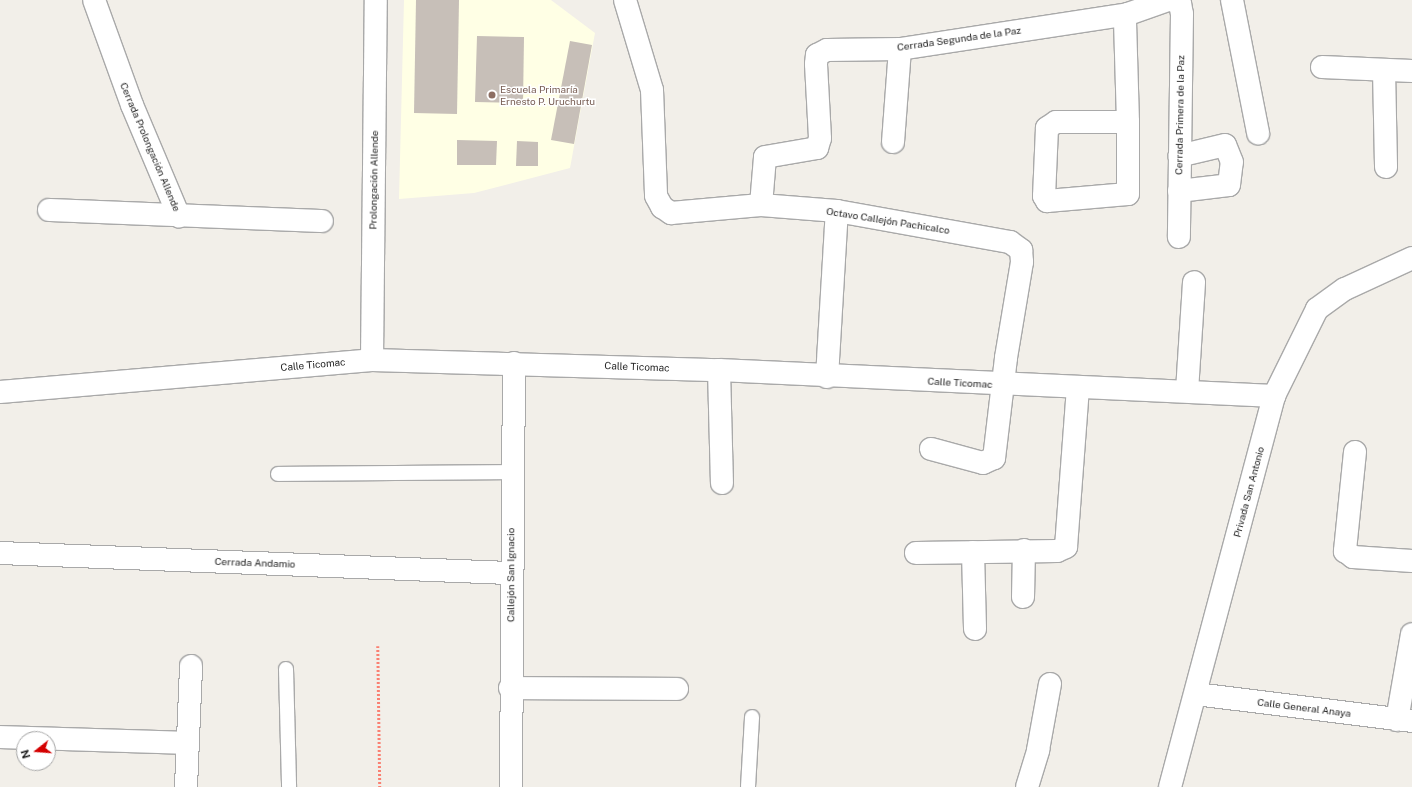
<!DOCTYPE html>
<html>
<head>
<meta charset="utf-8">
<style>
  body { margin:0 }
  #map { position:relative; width:1412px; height:787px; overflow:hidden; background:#f2efe9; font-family:"Public Sans",sans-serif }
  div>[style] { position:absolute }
  .education>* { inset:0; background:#ffffe5 }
  .building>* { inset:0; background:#c7bfb8 }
  .path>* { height:2.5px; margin-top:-1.25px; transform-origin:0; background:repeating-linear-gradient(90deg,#fa8072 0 2px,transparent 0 4px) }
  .roads { filter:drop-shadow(1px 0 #a9a9a9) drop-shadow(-1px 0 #a9a9a9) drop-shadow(0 1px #a9a9a9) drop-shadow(0 -1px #a9a9a9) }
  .lane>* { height:14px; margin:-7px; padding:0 7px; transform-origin:7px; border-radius:7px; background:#fff }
  .street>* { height:22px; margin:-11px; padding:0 11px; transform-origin:11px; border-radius:11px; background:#fff }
  .dots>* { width:11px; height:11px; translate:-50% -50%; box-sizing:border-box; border:2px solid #fff; border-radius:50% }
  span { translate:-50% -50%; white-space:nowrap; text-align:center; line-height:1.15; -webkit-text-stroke:3px #fff; paint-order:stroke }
  .street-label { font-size:10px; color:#222 }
  .education-label { font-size:10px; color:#785e54 }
  .left { translate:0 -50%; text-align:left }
  .north { position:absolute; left:16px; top:731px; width:40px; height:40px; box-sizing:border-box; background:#fff; border:1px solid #a7a7a7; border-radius:50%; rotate:253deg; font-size:11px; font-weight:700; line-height:16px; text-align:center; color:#222 }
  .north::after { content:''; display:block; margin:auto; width:14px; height:18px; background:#d40000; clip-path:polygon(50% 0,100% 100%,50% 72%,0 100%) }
</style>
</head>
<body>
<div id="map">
  <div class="education">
    <i style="clip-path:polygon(404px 0,551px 0,595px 33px,570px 168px,474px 193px,399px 199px)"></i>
  </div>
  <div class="building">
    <i style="clip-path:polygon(416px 0,459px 0,457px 114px,414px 113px)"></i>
    <i style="clip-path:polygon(477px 36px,524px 37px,523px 103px,475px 102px)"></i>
    <i style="clip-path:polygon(570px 41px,592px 45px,574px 144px,551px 140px)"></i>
    <i style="clip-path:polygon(457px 140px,497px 141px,496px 165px,457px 165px)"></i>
    <i style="clip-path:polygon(517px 141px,538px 142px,538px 166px,516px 166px)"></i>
  </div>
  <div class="path">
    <i style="left:378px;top:646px;width:141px;rotate:89.2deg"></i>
  </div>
  <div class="roads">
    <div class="lane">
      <i style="left:278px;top:474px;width:234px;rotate:-0.5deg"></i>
      <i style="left:286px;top:669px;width:118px;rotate:88.5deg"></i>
      <i style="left:748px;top:787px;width:70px;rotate:-86.7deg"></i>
    </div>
    <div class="street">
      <i style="left:94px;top:0;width:112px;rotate:70.1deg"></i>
      <i style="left:132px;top:105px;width:121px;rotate:67.1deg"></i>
      <i style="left:625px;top:0;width:94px;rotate:73.3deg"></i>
      <i style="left:652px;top:90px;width:106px;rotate:87.8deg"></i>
      <i style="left:656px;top:196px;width:13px;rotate:61deg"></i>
      <i style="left:662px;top:207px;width:11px;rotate:34deg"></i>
      <i style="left:671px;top:213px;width:90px;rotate:-5.1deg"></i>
      <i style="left:761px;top:205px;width:76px;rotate:4.5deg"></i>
      <i style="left:837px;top:211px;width:176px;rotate:10.2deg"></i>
      <i style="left:1010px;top:242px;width:14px;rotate:36deg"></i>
      <i style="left:1021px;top:250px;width:12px;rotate:85deg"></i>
      <i style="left:1022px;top:262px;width:97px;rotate:99.5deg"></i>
      <i style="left:1006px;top:358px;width:101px;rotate:96.8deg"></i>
      <i style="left:994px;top:458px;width:12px;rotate:156deg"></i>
      <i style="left:983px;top:463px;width:54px;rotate:-164.9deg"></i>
      <i style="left:1171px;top:0;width:9px;rotate:18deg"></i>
      <i style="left:1180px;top:3px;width:11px;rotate:80deg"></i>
      <i style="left:1182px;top:14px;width:223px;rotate:90.8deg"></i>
      <i style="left:1232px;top:0;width:136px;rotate:78.9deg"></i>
      <i style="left:1322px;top:67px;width:90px;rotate:2.5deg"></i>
      <i style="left:1384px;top:70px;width:97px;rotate:88.8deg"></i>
      <i style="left:1128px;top:122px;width:72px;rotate:180deg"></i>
      <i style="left:1056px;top:122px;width:11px;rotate:146deg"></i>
      <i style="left:1047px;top:128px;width:68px;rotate:92.5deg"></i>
      <i style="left:1044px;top:196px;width:6px;rotate:59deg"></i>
      <i style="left:1047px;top:201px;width:81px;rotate:-4.9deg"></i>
      <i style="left:1128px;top:194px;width:72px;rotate:-90deg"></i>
      <i style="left:1128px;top:122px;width:103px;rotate:-91.7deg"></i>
      <i style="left:1125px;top:19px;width:6px;rotate:-59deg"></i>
      <i style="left:1128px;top:14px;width:42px;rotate:-19.3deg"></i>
      <i style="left:893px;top:142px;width:93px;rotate:-85.7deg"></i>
      <i style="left:1179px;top:191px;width:50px;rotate:-6.8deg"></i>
      <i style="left:1229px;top:185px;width:23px;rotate:-83deg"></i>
      <i style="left:1232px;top:162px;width:18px;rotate:-112deg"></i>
      <i style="left:1225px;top:145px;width:47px;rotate:166.6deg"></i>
      <i style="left:761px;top:205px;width:48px;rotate:-85.2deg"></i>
      <i style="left:765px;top:157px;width:53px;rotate:-9.8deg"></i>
      <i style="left:817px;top:148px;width:10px;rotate:-73deg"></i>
      <i style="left:820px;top:138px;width:74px;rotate:-93.1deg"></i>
      <i style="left:816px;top:64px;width:9px;rotate:-84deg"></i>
      <i style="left:817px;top:55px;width:11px;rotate:-27deg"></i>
      <i style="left:827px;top:50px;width:73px;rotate:-0.8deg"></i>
      <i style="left:900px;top:49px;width:231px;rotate:-8.7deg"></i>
      <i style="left:49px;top:210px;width:273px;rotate:2.3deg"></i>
      <i style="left:372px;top:360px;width:360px;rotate:-89.4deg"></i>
      <i style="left:719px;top:370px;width:113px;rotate:88.5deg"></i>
      <i style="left:827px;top:377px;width:166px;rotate:-86.6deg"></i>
      <i style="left:1187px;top:391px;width:109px;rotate:-86.3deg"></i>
      <i style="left:0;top:392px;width:373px;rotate:-4.9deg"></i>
      <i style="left:372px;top:360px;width:347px;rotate:1.7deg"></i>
      <i style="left:719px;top:370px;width:556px;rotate:2.68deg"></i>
      <i style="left:1355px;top:452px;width:100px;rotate:95.8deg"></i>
      <i style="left:1345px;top:551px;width:10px;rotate:37deg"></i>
      <i style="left:1353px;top:557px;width:59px;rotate:3.9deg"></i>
      <i style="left:973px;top:552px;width:77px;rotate:88.5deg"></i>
      <i style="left:0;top:553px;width:510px;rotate:2.25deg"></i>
      <i style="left:916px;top:553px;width:141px;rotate:-0.8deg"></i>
      <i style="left:1057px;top:551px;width:10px;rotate:-24deg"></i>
      <i style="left:1066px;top:547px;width:159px;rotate:-85.7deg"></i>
      <i style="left:1023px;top:597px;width:47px;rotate:-88.8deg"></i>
      <i style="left:510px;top:688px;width:167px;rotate:0.3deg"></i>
      <i style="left:1196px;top:694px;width:218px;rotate:7.1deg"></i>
      <i style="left:1397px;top:720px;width:87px;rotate:-80.1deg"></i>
      <i style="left:0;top:737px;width:187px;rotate:1.8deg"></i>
      <i style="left:186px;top:787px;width:121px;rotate:-87.6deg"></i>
      <i style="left:511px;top:787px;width:424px;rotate:-89.6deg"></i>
      <i style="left:1027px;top:787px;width:39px;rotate:-73deg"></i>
      <i style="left:1038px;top:750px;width:67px;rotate:-79.7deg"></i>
      <i style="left:1170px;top:787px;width:405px;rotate:-75.1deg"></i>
      <i style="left:1274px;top:396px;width:97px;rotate:-63.7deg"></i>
      <i style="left:1317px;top:309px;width:34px;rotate:-36deg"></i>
      <i style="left:1345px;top:289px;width:74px;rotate:-24.8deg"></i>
    </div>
  </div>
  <div class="dots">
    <i style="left:492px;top:95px;background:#8d6e63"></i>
  </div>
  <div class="street-label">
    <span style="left:959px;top:39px;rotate:-8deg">Cerrada Segunda de la Paz</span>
    <span style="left:1180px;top:115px;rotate:-89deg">Cerrada Primera de la Paz</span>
    <span style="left:150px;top:147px;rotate:67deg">Cerrada Prolongación Allende</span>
    <span style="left:374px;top:180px;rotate:-89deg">Prolongación Allende</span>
    <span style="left:888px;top:221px;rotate:9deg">Octavo Callejón Pachicalco</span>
    <span style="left:313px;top:365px;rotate:-5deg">Calle Ticomac</span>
    <span style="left:637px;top:367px;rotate:2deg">Calle Ticomac</span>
    <span style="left:960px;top:383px;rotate:3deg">Calle Ticomac</span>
    <span style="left:1249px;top:492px;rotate:-75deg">Privada San Antonio</span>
    <span style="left:255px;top:563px;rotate:2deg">Cerrada Andamio</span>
    <span style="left:511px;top:575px;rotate:-90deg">Callejón San Ignacio</span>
    <span style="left:1304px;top:708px;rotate:7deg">Calle General Anaya</span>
  </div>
  <div class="education-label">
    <span class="left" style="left:500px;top:95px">Escuela Primaría<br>Ernesto P. Uruchurtu</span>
  </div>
  <div class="north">N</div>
</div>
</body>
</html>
